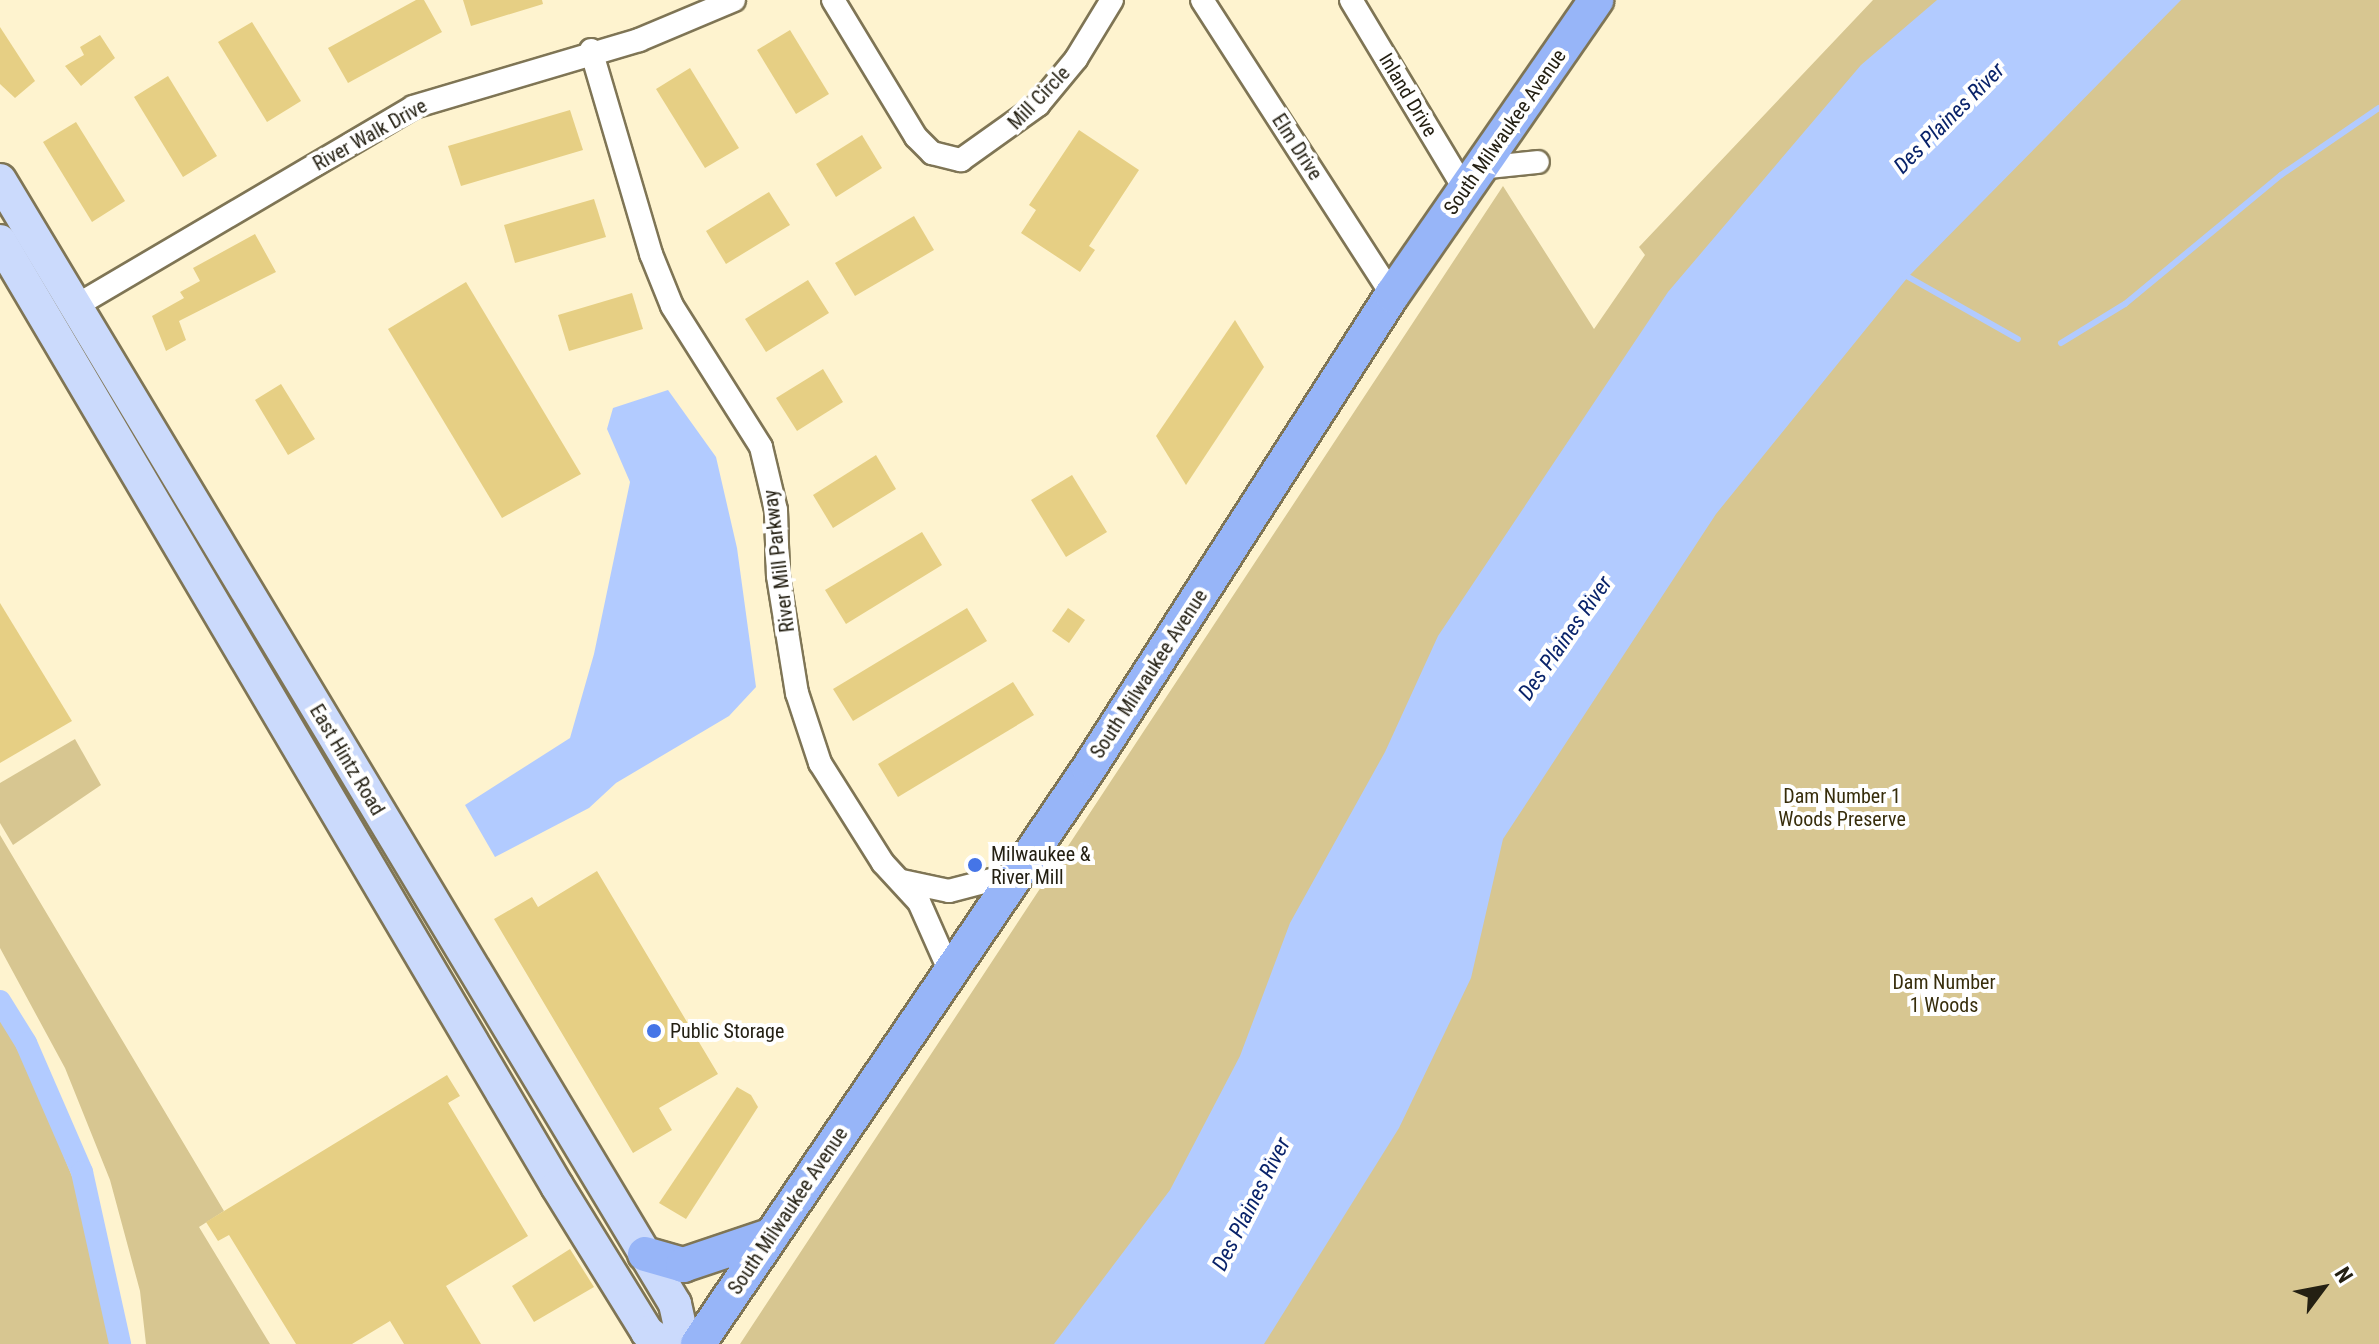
<!DOCTYPE html>
<html>
<head>
<meta charset="utf-8">
<style>
  body { margin:0 }
  #map { position:relative; width:2379px; height:1344px; overflow:hidden; background:#fef3cf; font-family:"Roboto Condensed",sans-serif }
  div>[style] { position:absolute }
  .green>* { inset:0; background:#d7c691 }
  .water>* { inset:0; background:#b2cbff }
  .stream>* { height:6px; margin:-3px; padding:0 3px; transform-origin:3px; border-radius:3px; background:#b2cbff }
  .canal>* { height:22px; margin:-11px; padding:0 11px; transform-origin:11px; border-radius:11px; background:#b2cbff }
  .building>* { inset:0; background:#e6cf84 }
  .roads { filter:drop-shadow(2px 0 #7f7555) drop-shadow(-2px 0 #7f7555) drop-shadow(0 2px #7f7555) drop-shadow(0 -2px #7f7555) }
  .minor>* { height:22px; margin:-11px; padding:0 11px; transform-origin:11px; border-radius:11px; background:#fff }
  .secondary>* { height:32px; margin:-16px; padding:0 16px; transform-origin:16px; border-radius:16px; background:#cbdafc }
  .primary>* { height:34px; margin:-17px; padding:0 17px; transform-origin:17px; border-radius:17px; background:#97b5f8 }
  .dots>* { width:22px; height:22px; translate:-50% -50%; box-sizing:border-box; border:4px solid #fff; border-radius:50% }
  span { translate:-50% -50%; white-space:nowrap; text-align:center; line-height:1.15; -webkit-text-stroke:8px #fff; paint-order:stroke }
  .street-label { font-size:20px; color:#242013 }
  .park-label { font-size:20px; color:#372d0b }
  .poi-label { font-size:20px; color:#242013 }
  .left { translate:0 -50%; text-align:left }
  .water-label { font-size:22px; color:#09236a; font-style:italic }
  .north { position:absolute; left:2283px; top:1248px; width:80px; height:80px; -webkit-text-stroke:6px #fff; paint-order:stroke; rotate:58deg; font-size:22px; font-weight:700; line-height:32px; text-align:center; color:#242013 }
  .north::after { content:''; display:block; margin:auto; width:28px; height:36px; background:#242013; clip-path:polygon(50% 0,100% 100%,50% 72%,0 100%) }
</style>
</head>
<body>
<div id="map">
  <div class="green">
    <i style="clip-path:polygon(1873px 0,2379px 0,2379px 1344px,740px 1344px,1503px 186px,1594px 329px,1645px 255px,1639px 247px)"></i>
    <i style="clip-path:polygon(75px 739px,101px 785px,13px 845px,0 823px,0 783px)"></i>
    <i style="clip-path:polygon(0 835px,224px 1211px,199px 1227px,270px 1344px,146px 1344px,140px 1291px,110px 1180px,65px 1068px,0 948px)"></i>
    <i style="clip-path:polygon(0 1019px,23px 1057px,81px 1198px,102px 1281px,110px 1344px,0 1344px)"></i>
  </div>
  <div class="water">
    <i style="clip-path:polygon(1937px 0,2181px 0,1908px 277px,1716px 514px,1503px 839px,1471px 978px,1399px 1128px,1264px 1344px,1054px 1344px,1170px 1190px,1240px 1056px,1290px 923px,1385px 752px,1438px 636px,1668px 292px,1861px 65px)"></i>
    <i style="clip-path:polygon(668px 390px,716px 457px,737px 548px,756px 687px,729px 716px,616px 783px,589px 808px,495px 857px,465px 805px,570px 738px,594px 654px,630px 482px,607px 429px,613px 408px)"></i>
  </div>
  <div class="stream">
    <i style="left:1903px;top:274px;width:132px;rotate:29.5deg"></i>
    <i style="left:2061px;top:343px;width:75px;rotate:-31.4deg"></i>
    <i style="left:2125px;top:304px;width:202px;rotate:-39.6deg"></i>
    <i style="left:2281px;top:175px;width:119px;rotate:-34.4deg"></i>
  </div>
  <div class="canal">
    <i style="left:0;top:1001px;width:49px;rotate:58.2deg"></i>
    <i style="left:26px;top:1043px;width:141px;rotate:66.5deg"></i>
    <i style="left:82px;top:1172px;width:176px;rotate:77.5deg"></i>
  </div>
  <div class="building">
    <i style="clip-path:polygon(416px 0,424px 0,442px 32px,348px 83px,328px 48px)"></i>
    <i style="clip-path:polygon(463px 0,542px 0,543px 4px,471px 26px)"></i>
    <i style="clip-path:polygon(252px 22px,301px 101px,267px 122px,218px 42px)"></i>
    <i style="clip-path:polygon(0 27px,35px 81px,15px 98px,0 84px)"></i>
    <i style="clip-path:polygon(790px 30px,829px 94px,796px 114px,757px 50px)"></i>
    <i style="clip-path:polygon(100px 35px,115px 58px,81px 86px,65px 66px,84px 55px,80px 47px)"></i>
    <i style="clip-path:polygon(690px 68px,739px 148px,705px 168px,656px 89px)"></i>
    <i style="clip-path:polygon(168px 76px,217px 156px,183px 177px,134px 97px)"></i>
    <i style="clip-path:polygon(570px 110px,583px 150px,461px 186px,448px 146px)"></i>
    <i style="clip-path:polygon(76px 122px,125px 201px,92px 222px,43px 142px)"></i>
    <i style="clip-path:polygon(1079px 130px,1139px 170px,1089px 246px,1095px 250px,1080px 272px,1021px 233px,1036px 210px,1029px 205px)"></i>
    <i style="clip-path:polygon(862px 135px,882px 168px,836px 197px,816px 164px)"></i>
    <i style="clip-path:polygon(769px 192px,790px 225px,726px 264px,706px 231px)"></i>
    <i style="clip-path:polygon(594px 199px,606px 237px,515px 263px,504px 225px)"></i>
    <i style="clip-path:polygon(914px 216px,934px 250px,855px 296px,835px 263px)"></i>
    <i style="clip-path:polygon(255px 234px,276px 272px,179px 321px,186px 340px,166px 351px,152px 316px,184px 298px,180px 292px,200px 281px,193px 268px)"></i>
    <i style="clip-path:polygon(808px 280px,829px 313px,766px 352px,745px 319px)"></i>
    <i style="clip-path:polygon(466px 282px,581px 474px,502px 518px,388px 329px)"></i>
    <i style="clip-path:polygon(632px 293px,643px 329px,569px 351px,558px 315px)"></i>
    <i style="clip-path:polygon(1235px 320px,1264px 367px,1186px 485px,1156px 436px)"></i>
    <i style="clip-path:polygon(823px 369px,843px 402px,797px 431px,776px 398px)"></i>
    <i style="clip-path:polygon(281px 384px,315px 439px,288px 455px,255px 400px)"></i>
    <i style="clip-path:polygon(876px 455px,896px 489px,833px 528px,813px 495px)"></i>
    <i style="clip-path:polygon(1072px 475px,1107px 532px,1066px 557px,1031px 500px)"></i>
    <i style="clip-path:polygon(922px 532px,942px 565px,846px 624px,825px 590px)"></i>
    <i style="clip-path:polygon(0 603px,72px 721px,0 763px)"></i>
    <i style="clip-path:polygon(967px 608px,987px 641px,853px 721px,833px 689px)"></i>
    <i style="clip-path:polygon(1068px 608px,1085px 620px,1069px 643px,1052px 631px)"></i>
    <i style="clip-path:polygon(1013px 682px,1034px 715px,898px 797px,878px 764px)"></i>
    <i style="clip-path:polygon(597px 871px,718px 1074px,659px 1108px,672px 1130px,633px 1153px,494px 919px,532px 897px,538px 907px)"></i>
    <i style="clip-path:polygon(447px 1075px,460px 1096px,448px 1103px,528px 1236px,446px 1286px,481px 1344px,404px 1344px,390px 1321px,352px 1344px,296px 1344px,229px 1235px,218px 1241px,206px 1222px)"></i>
    <i style="clip-path:polygon(737px 1087px,751px 1095px,758px 1107px,686px 1219px,659px 1203px)"></i>
    <i style="clip-path:polygon(570px 1249px,594px 1287px,534px 1322px,512px 1286px)"></i>
  </div>
  <div class="roads">
    <div class="minor">
      <i style="left:833px;top:0;width:160px;rotate:58.8deg"></i>
      <i style="left:916px;top:137px;width:23px;rotate:45deg"></i>
      <i style="left:932px;top:153px;width:30px;rotate:14deg"></i>
      <i style="left:961px;top:160px;width:95px;rotate:-35.5deg"></i>
      <i style="left:1038px;top:105px;width:60px;rotate:-50.4deg"></i>
      <i style="left:1076px;top:59px;width:69px;rotate:-58.6deg"></i>
      <i style="left:1202px;top:0;width:351px;rotate:57.2deg"></i>
      <i style="left:1351px;top:0;width:222px;rotate:59deg"></i>
      <i style="left:591px;top:50px;width:213px;rotate:73.6deg"></i>
      <i style="left:651px;top:254px;width:56px;rotate:68deg"></i>
      <i style="left:672px;top:306px;width:167px;rotate:57.7deg"></i>
      <i style="left:761px;top:447px;width:65px;rotate:76.6deg"></i>
      <i style="left:776px;top:510px;width:66px;rotate:88.3deg"></i>
      <i style="left:778px;top:576px;width:119px;rotate:80.8deg"></i>
      <i style="left:797px;top:693px;width:74px;rotate:71.8deg"></i>
      <i style="left:820px;top:763px;width:118px;rotate:57.8deg"></i>
      <i style="left:883px;top:863px;width:53px;rotate:47.3deg"></i>
      <i style="left:919px;top:902px;width:77px;rotate:66.1deg"></i>
      <i style="left:1480px;top:168px;width:58px;rotate:-5.9deg"></i>
      <i style="left:74px;top:307px;width:394px;rotate:-30.5deg"></i>
      <i style="left:413px;top:107px;width:236px;rotate:-16.5deg"></i>
      <i style="left:639px;top:40px;width:103px;rotate:-22.8deg"></i>
      <i style="left:902px;top:881px;width:48px;rotate:12deg"></i>
      <i style="left:949px;top:891px;width:71px;rotate:-14.6deg"></i>
    </div>
    <div class="secondary">
      <i style="left:0;top:180px;width:1311px;rotate:59.01deg"></i>
      <i style="left:675px;top:1304px;width:41px;rotate:77.3deg"></i>
      <i style="left:0;top:241px;width:1097px;rotate:59.48deg"></i>
      <i style="left:557px;top:1186px;width:172px;rotate:58.3deg"></i>
      <i style="left:647px;top:1332px;width:21px;rotate:35deg"></i>
    </div>
    <div class="primary">
      <i style="left:645px;top:1254px;width:40px;rotate:16deg"></i>
      <i style="left:683px;top:1265px;width:94px;rotate:-18.6deg"></i>
      <i style="left:698px;top:1344px;width:696px;rotate:-55.83deg"></i>
      <i style="left:1089px;top:768px;width:562px;rotate:-57.36deg"></i>
      <i style="left:1392px;top:295px;width:359px;rotate:-55.3deg"></i>
    </div>
  </div>
  <div class="dots">
    <i style="left:975px;top:865px;background:#4575e7"></i>
    <i style="left:654px;top:1031px;background:#4575e7"></i>
  </div>
  <div class="street-label">
    <span style="left:1408px;top:95px;rotate:59deg">Inland Drive</span>
    <span style="left:1039px;top:98px;rotate:-46deg">Mill Circle</span>
    <span style="left:1505px;top:132px;rotate:-55deg">South Milwaukee Avenue</span>
    <span style="left:370px;top:135px;rotate:-29deg">River Walk Drive</span>
    <span style="left:1297px;top:147px;rotate:57deg">Elm Drive</span>
    <span style="left:779px;top:561px;rotate:-97deg">River Mill Parkway</span>
    <span style="left:1149px;top:674px;rotate:-57deg">South Milwaukee Avenue</span>
    <span style="left:347px;top:760px;rotate:59deg">East Hintz Road</span>
    <span style="left:788px;top:1211px;rotate:-56deg">South Milwaukee Avenue</span>
  </div>
  <div class="park-label">
    <span style="left:1842px;top:808px">Dam Number 1<br>Woods Preserve</span>
    <span style="left:1944px;top:994px">Dam Number<br>1 Woods</span>
  </div>
  <div class="poi-label">
    <span class="left" style="left:991px;top:866px">Milwaukee &amp;<br>River Mill</span>
    <span class="left" style="left:670px;top:1031px">Public Storage</span>
  </div>
  <div class="water-label">
    <span style="left:1949px;top:118px;rotate:-45deg">Des Plaines River</span>
    <span style="left:1565px;top:638px;rotate:-55deg">Des Plaines River</span>
    <span style="left:1251px;top:1204px;rotate:-63deg">Des Plaines River</span>
  </div>
  <div class="north">N</div>
</div>
</body>
</html>
